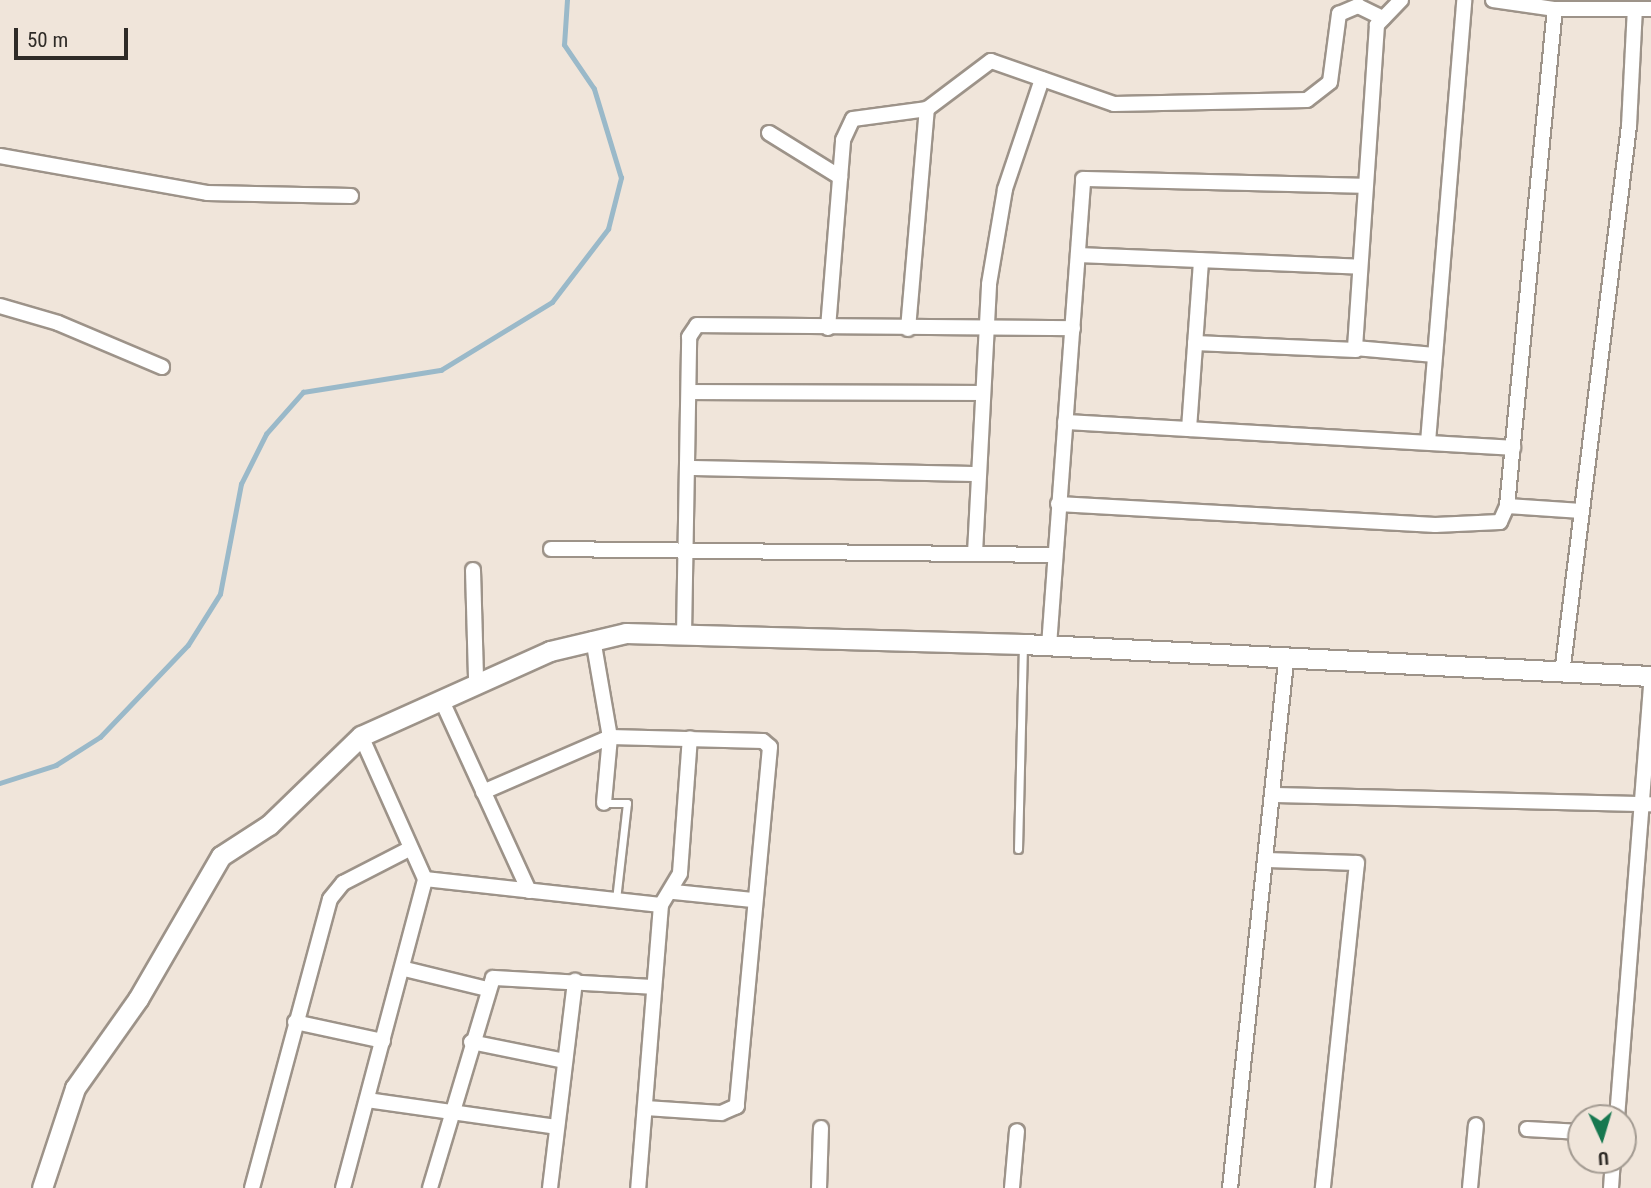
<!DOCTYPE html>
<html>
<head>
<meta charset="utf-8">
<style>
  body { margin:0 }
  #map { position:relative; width:1651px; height:1188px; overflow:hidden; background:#f0e5da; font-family:"Roboto Condensed",sans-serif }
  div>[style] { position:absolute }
  .stream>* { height:4.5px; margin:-2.25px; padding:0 2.25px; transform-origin:2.25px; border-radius:2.25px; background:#9ab9c9 }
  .roads { filter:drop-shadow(2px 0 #9d9389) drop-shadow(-2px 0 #9d9389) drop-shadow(0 2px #9d9389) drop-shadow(0 -2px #9d9389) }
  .service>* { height:7px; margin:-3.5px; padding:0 3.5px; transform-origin:3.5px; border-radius:3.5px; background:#fff }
  .minor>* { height:14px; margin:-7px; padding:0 7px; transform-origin:7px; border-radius:7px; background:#fff }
  .secondary>* { height:19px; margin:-9.5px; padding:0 9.5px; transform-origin:9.5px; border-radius:9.5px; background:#fff }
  span { translate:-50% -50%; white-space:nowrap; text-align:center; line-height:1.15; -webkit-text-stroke:7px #f0e5da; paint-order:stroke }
  .north { position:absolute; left:1567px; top:1104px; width:70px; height:70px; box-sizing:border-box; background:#f0e5da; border:2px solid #a39b92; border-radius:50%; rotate:176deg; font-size:19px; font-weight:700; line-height:28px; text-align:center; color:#2f2b27 }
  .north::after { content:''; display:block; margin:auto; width:24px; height:32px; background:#177850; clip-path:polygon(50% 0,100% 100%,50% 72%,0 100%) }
  .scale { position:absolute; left:14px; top:28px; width:114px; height:32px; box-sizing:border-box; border:4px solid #2f2b27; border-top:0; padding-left:9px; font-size:21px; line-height:24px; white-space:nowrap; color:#2f2b27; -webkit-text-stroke:5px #f0e5da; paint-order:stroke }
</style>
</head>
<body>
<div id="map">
  <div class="stream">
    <i style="left:0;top:783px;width:59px;rotate:-17.8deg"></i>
    <i style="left:56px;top:765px;width:52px;rotate:-32.5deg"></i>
    <i style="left:100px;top:737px;width:127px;rotate:-46.3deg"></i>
    <i style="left:188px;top:645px;width:60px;rotate:-57.9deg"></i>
    <i style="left:220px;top:594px;width:112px;rotate:-79.2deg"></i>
    <i style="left:241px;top:484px;width:56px;rotate:-63.4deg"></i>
    <i style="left:266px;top:434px;width:56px;rotate:-48.6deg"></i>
    <i style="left:303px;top:392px;width:140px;rotate:-9.1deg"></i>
    <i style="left:441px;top:370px;width:130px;rotate:-31.5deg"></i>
    <i style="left:552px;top:302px;width:92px;rotate:-52.5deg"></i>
    <i style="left:608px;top:229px;width:53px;rotate:-75.7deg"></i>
    <i style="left:621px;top:178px;width:93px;rotate:-106.9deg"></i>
    <i style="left:594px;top:89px;width:53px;rotate:-124.3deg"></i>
    <i style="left:564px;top:45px;width:45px;rotate:-86.2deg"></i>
  </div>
  <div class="roads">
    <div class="service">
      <i style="left:604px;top:803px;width:23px"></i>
      <i style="left:627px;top:803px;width:98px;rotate:96.5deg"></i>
      <i style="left:1018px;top:849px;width:202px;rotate:-88.6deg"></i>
    </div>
    <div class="minor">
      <i style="left:1401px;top:0;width:35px;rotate:134deg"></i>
      <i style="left:1377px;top:25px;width:324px;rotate:93.9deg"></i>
      <i style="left:1355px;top:348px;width:80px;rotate:5deg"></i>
      <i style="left:1493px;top:0;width:63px;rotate:8.3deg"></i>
      <i style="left:1555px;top:9px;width:96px"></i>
      <i style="left:769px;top:133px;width:84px;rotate:31.8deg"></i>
      <i style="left:0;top:156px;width:210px;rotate:10.1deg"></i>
      <i style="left:207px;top:193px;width:144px;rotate:1.2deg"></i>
      <i style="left:1079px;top:255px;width:281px;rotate:2.4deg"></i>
      <i style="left:0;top:306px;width:60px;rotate:16.3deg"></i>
      <i style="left:58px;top:323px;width:113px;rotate:22.9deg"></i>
      <i style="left:828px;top:328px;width:189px;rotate:-85.4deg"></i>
      <i style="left:843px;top:140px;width:23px;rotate:-65deg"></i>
      <i style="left:853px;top:119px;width:75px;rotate:-7.7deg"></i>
      <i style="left:927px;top:109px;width:80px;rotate:-36.9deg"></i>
      <i style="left:991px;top:61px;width:130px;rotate:19.3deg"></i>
      <i style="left:1114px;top:104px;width:193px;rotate:-1.2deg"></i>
      <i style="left:1307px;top:100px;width:29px;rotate:-38deg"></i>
      <i style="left:1330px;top:82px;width:69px;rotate:-82.5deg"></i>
      <i style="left:1339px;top:14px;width:21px;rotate:-23deg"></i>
      <i style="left:1358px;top:6px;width:28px;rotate:26deg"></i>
      <i style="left:908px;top:329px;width:221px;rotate:-85.1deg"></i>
      <i style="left:1195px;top:343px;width:161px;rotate:2.5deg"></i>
      <i style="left:689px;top:392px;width:293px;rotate:0.2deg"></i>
      <i style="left:1065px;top:422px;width:449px;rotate:3.3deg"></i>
      <i style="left:1189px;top:429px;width:169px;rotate:-85.9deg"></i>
      <i style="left:1428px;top:442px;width:443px;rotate:-85.3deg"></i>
      <i style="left:689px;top:468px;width:289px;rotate:1.2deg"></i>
      <i style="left:1058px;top:504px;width:378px;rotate:3.2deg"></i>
      <i style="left:1435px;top:525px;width:65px;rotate:-2.6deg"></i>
      <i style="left:1500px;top:522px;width:17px;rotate:-66deg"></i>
      <i style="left:1507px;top:506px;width:499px;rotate:-84.5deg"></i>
      <i style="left:1507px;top:506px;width:75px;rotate:3.8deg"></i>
      <i style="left:551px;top:549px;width:502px;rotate:0.68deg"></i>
      <i style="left:975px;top:553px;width:269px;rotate:-87deg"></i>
      <i style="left:989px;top:284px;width:96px;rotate:-80.4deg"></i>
      <i style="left:1005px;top:189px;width:116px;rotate:-71.4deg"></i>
      <i style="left:473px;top:570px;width:110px;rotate:88.4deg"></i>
      <i style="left:684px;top:635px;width:298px;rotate:-89deg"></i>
      <i style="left:689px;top:337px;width:14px;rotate:-56deg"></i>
      <i style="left:697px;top:325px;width:376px;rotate:0.5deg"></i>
      <i style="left:593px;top:639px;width:99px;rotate:80.2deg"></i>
      <i style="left:610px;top:737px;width:66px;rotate:95.2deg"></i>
      <i style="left:1049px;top:646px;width:468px;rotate:-85.8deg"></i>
      <i style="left:1083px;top:179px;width:281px;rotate:1.4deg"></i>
      <i style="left:1562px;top:674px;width:552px;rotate:-83.03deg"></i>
      <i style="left:1629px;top:126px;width:117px;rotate:-87.1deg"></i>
      <i style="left:442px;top:701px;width:209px;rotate:65.4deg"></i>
      <i style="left:483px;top:792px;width:138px;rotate:-23.4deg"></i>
      <i style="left:610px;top:737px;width:153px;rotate:1.5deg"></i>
      <i style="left:763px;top:741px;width:9px;rotate:41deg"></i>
      <i style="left:770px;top:747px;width:361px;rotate:95.3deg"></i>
      <i style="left:737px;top:1106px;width:17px;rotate:156deg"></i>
      <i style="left:721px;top:1113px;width:76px;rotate:-176.2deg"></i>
      <i style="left:1273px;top:795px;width:378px;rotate:1.4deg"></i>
      <i style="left:1267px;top:860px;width:90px;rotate:1.9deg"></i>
      <i style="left:1357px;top:863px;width:327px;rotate:96deg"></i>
      <i style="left:425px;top:879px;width:237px;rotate:6.3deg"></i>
      <i style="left:661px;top:905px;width:284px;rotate:94.6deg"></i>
      <i style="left:674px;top:892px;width:79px;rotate:5.8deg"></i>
      <i style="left:661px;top:905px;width:37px;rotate:-59deg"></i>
      <i style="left:680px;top:873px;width:135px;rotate:-85.8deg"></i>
      <i style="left:405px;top:969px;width:84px;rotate:13.7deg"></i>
      <i style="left:295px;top:1022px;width:90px;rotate:12.2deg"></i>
      <i style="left:471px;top:1042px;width:95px;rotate:11.5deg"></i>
      <i style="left:367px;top:1100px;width:191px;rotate:8.1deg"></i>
      <i style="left:1617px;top:1118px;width:434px;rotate:-85.5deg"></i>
      <i style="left:1527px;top:1129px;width:54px;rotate:3.2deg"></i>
      <i style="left:252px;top:1188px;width:299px;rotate:-74.9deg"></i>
      <i style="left:330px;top:899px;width:21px;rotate:-51deg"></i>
      <i style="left:343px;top:883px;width:76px;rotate:-27.2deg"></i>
      <i style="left:343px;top:1188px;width:320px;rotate:-75.1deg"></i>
      <i style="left:425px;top:879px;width:157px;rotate:-114.1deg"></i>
      <i style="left:430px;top:1188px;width:219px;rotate:-73.3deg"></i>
      <i style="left:493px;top:978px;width:161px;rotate:3.2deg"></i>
      <i style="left:550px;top:1188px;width:209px;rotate:-83.1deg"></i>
      <i style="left:819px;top:1188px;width:60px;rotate:-88.1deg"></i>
      <i style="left:1012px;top:1188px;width:57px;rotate:-85deg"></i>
      <i style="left:1230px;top:1188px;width:530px;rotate:-83.93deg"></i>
      <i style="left:1470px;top:1188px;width:63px;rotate:-84.6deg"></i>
      <i style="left:1611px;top:1188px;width:28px;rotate:-86deg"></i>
    </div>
    <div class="secondary">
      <i style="left:42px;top:1188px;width:105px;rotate:-71.7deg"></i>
      <i style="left:75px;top:1088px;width:109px;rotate:-54.7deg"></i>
      <i style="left:138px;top:999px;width:165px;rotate:-59.9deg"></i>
      <i style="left:221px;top:856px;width:57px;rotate:-32.9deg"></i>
      <i style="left:269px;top:825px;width:128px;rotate:-44.1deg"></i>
      <i style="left:361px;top:736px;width:207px;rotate:-24.2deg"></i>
      <i style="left:550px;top:651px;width:78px;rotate:-13.3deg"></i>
      <i style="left:626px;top:633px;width:397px;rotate:1.6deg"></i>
      <i style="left:1023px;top:644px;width:629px;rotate:2.92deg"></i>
    </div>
  </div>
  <div class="north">U</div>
  <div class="scale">50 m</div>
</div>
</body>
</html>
